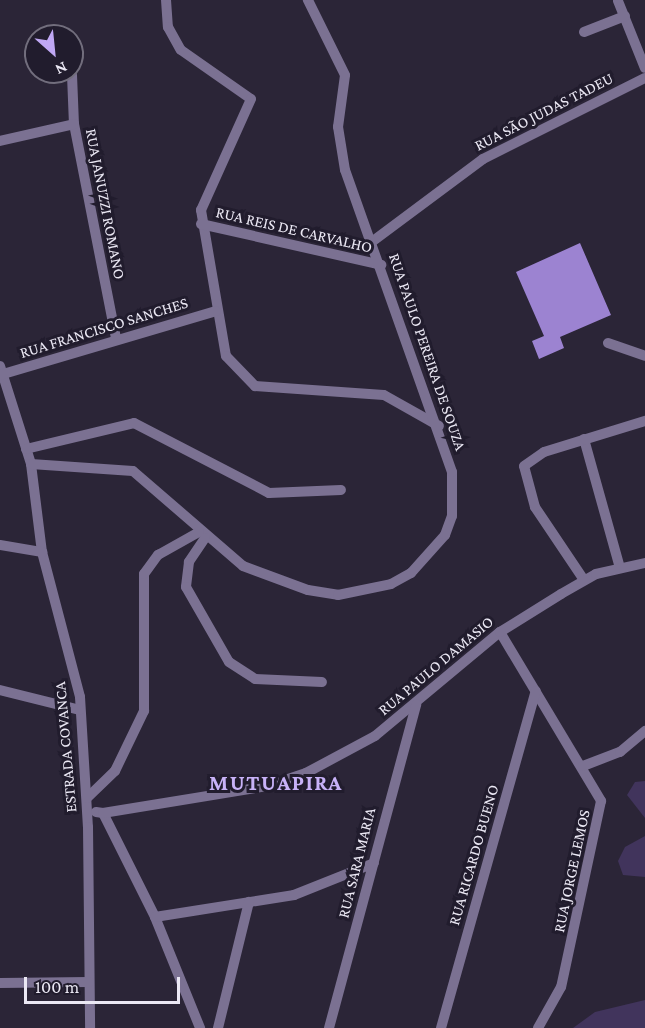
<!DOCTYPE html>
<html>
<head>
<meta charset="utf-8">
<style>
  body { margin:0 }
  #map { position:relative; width:645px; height:1028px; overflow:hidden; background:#2b2537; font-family:"Crimson Pro",serif }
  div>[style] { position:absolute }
  .green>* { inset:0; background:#41345c }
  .building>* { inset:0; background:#9c83d1 }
  .minor>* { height:10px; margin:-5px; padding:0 5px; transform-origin:5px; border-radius:5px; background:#7b7192 }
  span { translate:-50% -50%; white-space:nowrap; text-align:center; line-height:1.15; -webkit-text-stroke:6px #211c2d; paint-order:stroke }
  .street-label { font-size:16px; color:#ebe8f4 }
  .district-label { font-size:22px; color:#c8b2f8; font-weight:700; letter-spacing:1.5px }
  .north { position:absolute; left:24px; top:24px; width:60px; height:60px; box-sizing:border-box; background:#211c2d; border:2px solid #726e7d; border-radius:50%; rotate:153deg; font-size:16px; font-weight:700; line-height:24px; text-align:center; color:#ebe8f4 }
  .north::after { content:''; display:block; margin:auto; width:21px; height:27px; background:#c0a8f4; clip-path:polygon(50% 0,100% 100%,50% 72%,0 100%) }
  .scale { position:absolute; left:24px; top:977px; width:156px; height:27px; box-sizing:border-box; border:3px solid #ebe8f4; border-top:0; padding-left:8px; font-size:18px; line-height:21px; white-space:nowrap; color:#ebe8f4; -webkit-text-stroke:4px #211c2d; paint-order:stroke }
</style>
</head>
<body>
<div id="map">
  <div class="green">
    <i style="clip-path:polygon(645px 781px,645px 818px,627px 795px,635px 782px)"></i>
    <i style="clip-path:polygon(645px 836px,645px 877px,623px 875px,618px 861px,625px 847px)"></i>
    <i style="clip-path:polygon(645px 1000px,645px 1028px,573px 1028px,595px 1012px)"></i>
  </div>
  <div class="building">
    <i style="clip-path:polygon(580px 243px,611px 315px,560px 337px,564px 348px,539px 359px,532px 341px,544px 336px,516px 272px)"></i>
  </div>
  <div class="minor">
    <i style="left:166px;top:0;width:27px;rotate:86deg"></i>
    <i style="left:168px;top:27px;width:26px;rotate:61deg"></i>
    <i style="left:181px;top:50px;width:85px;rotate:35deg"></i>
    <i style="left:251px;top:99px;width:122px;rotate:114.2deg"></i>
    <i style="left:201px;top:210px;width:148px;rotate:80.3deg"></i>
    <i style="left:226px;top:356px;width:42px;rotate:46deg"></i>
    <i style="left:255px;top:386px;width:129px;rotate:4deg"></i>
    <i style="left:384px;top:395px;width:63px;rotate:29.4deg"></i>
    <i style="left:618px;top:1px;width:72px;rotate:68.1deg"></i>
    <i style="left:584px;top:32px;width:44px;rotate:-21.3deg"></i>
    <i style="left:72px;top:75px;width:49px;rotate:87.7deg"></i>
    <i style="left:74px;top:124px;width:218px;rotate:78.9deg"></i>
    <i style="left:0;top:141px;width:76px;rotate:-12.9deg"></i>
    <i style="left:201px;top:224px;width:185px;rotate:12.8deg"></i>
    <i style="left:373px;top:241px;width:137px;rotate:-36.7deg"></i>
    <i style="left:483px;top:159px;width:181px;rotate:-26.6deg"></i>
    <i style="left:608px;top:343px;width:39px;rotate:19deg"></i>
    <i style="left:0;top:366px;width:103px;rotate:72.4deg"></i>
    <i style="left:31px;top:464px;width:89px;rotate:82.9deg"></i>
    <i style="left:42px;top:552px;width:150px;rotate:75.3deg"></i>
    <i style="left:80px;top:697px;width:130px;rotate:86.5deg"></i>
    <i style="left:88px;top:827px;width:201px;rotate:89.4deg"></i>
    <i style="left:0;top:375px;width:225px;rotate:-16.5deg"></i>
    <i style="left:584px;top:439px;width:134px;rotate:74.4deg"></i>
    <i style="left:26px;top:449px;width:111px;rotate:-13.5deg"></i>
    <i style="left:134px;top:423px;width:152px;rotate:27.4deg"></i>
    <i style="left:269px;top:493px;width:72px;rotate:-2.4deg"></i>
    <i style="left:31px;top:464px;width:102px;rotate:3.9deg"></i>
    <i style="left:133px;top:471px;width:145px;rotate:40.8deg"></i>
    <i style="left:243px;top:566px;width:69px;rotate:20.3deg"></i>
    <i style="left:308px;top:590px;width:30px;rotate:9deg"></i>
    <i style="left:338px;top:595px;width:54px;rotate:-11.7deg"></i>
    <i style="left:391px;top:584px;width:23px;rotate:-29deg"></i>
    <i style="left:411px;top:573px;width:51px;rotate:-48.2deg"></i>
    <i style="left:445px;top:535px;width:20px;rotate:-70deg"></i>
    <i style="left:452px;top:516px;width:44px;rotate:-90deg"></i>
    <i style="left:452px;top:472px;width:320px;rotate:-109.5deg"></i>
    <i style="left:345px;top:170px;width:44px;rotate:-99.2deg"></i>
    <i style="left:338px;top:127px;width:52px;rotate:-82.3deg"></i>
    <i style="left:345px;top:75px;width:84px;rotate:-116.3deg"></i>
    <i style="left:205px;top:538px;width:29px;rotate:124deg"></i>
    <i style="left:189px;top:562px;width:25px;rotate:97deg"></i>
    <i style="left:186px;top:587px;width:86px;rotate:60.2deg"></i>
    <i style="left:229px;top:662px;width:31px;rotate:33deg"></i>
    <i style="left:255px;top:679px;width:67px;rotate:2.6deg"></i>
    <i style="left:0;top:545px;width:43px;rotate:9.5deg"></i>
    <i style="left:584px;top:580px;width:88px;rotate:-123.9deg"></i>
    <i style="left:535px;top:507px;width:42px;rotate:-105deg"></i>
    <i style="left:524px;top:466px;width:24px;rotate:-35deg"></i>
    <i style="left:544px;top:452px;width:106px;rotate:-17.1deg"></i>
    <i style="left:500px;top:632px;width:197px;rotate:59.1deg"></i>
    <i style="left:601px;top:801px;width:190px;rotate:102.1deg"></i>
    <i style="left:561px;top:987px;width:47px;rotate:119.3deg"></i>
    <i style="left:0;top:690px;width:82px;rotate:14deg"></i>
    <i style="left:583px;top:766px;width:40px;rotate:-21deg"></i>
    <i style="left:620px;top:752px;width:33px;rotate:-40deg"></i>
    <i style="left:87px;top:798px;width:39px;rotate:-44deg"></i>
    <i style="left:115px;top:771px;width:67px;rotate:-64.2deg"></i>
    <i style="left:144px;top:711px;width:137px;rotate:-90deg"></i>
    <i style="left:144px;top:574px;width:24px;rotate:-54deg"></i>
    <i style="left:158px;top:555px;width:47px;rotate:-29.3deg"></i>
    <i style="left:96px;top:812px;width:7px;rotate:8deg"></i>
    <i style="left:103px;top:813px;width:116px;rotate:63.4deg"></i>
    <i style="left:155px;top:917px;width:120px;rotate:67.9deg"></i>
    <i style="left:103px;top:813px;width:166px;rotate:-9.3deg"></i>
    <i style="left:267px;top:786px;width:41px;rotate:-18.4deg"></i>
    <i style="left:306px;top:773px;width:78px;rotate:-28.2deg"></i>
    <i style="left:375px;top:736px;width:163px;rotate:-39.8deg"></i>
    <i style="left:500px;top:632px;width:72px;rotate:-31.9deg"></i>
    <i style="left:561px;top:594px;width:40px;rotate:-29.7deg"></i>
    <i style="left:596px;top:574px;width:50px;rotate:-12.7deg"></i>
    <i style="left:155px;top:917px;width:141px;rotate:-9deg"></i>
    <i style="left:294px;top:895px;width:86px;rotate:-21.8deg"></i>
    <i style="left:0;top:983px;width:89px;rotate:-0.6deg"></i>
    <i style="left:218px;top:1028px;width:130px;rotate:-76.2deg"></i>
    <i style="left:329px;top:1028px;width:335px;rotate:-74.9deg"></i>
    <i style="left:441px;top:1028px;width:350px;rotate:-74.3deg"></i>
  </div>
  <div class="street-label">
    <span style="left:544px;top:112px;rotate:-27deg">RUA SÃO JUDAS TADEU</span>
    <span style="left:105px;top:204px;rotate:79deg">RUA JANUZZI ROMANO</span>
    <span style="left:294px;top:230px;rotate:13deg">RUA REIS DE CARVALHO</span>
    <span style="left:104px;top:328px;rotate:-17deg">RUA FRANCISCO SANCHES</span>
    <span style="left:427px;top:352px;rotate:71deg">RUA PAULO PEREIRA DE SOUZA</span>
    <span style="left:436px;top:666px;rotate:-40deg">RUA PAULO DAMASIO</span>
    <span style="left:66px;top:747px;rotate:-95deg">ESTRADA COVANCA</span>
    <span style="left:474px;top:855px;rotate:-74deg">RUA RICARDO BUENO</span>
    <span style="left:357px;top:863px;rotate:-76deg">RUA SARA MARIA</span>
    <span style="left:572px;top:871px;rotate:-78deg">RUA JORGE LEMOS</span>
  </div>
  <div class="district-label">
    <span style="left:276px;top:783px">MUTUAPIRA</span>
  </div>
  <div class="north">N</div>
  <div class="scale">100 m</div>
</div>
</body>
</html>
